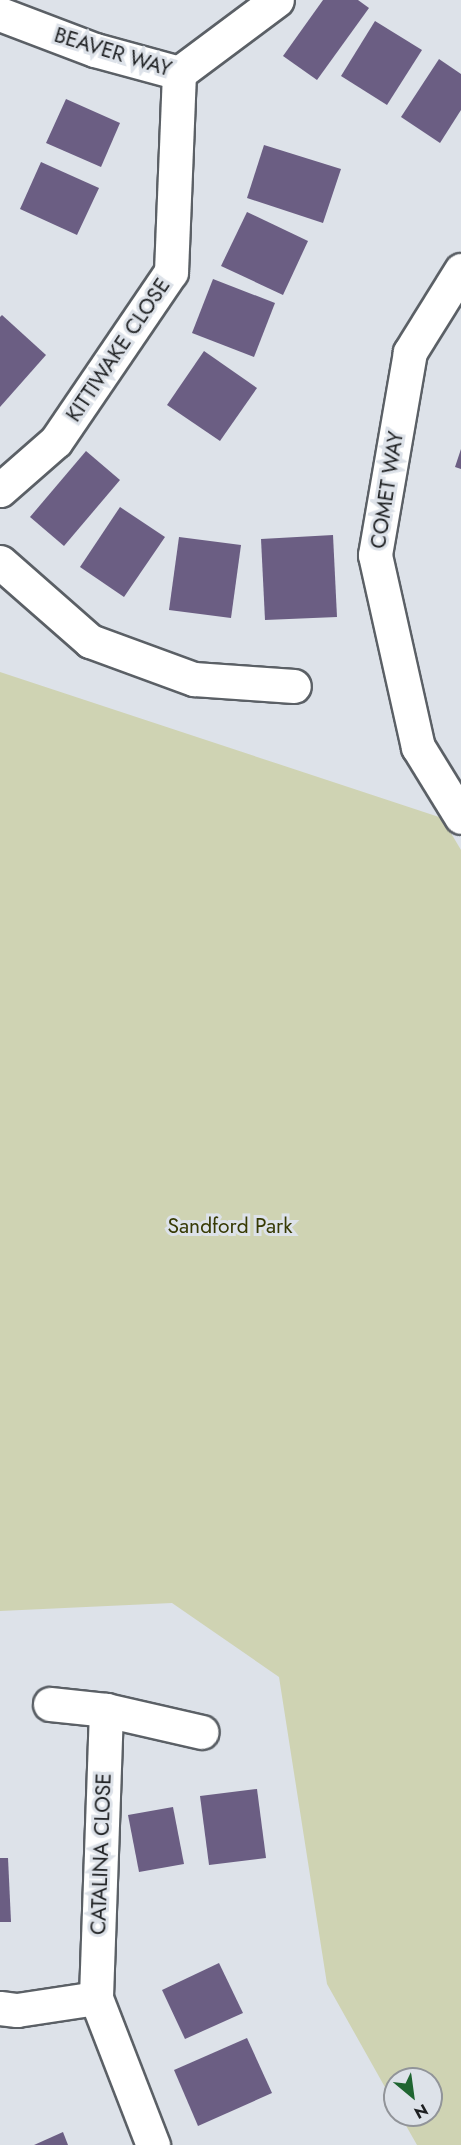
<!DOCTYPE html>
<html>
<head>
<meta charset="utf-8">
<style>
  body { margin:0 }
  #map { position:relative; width:461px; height:2145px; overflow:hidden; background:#dde2e9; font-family:Jost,sans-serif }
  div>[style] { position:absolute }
  .green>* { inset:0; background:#cfd3b3 }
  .building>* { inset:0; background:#6b5e83 }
  .roads { filter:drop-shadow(2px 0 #5b6066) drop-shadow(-2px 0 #5b6066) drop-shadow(0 2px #5b6066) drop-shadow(0 -2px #5b6066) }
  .minor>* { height:33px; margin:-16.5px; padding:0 16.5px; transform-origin:16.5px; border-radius:16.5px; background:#fff }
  span { translate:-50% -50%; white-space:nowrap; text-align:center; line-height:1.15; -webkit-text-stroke:6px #dde2e9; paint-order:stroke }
  .street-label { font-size:21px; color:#1e2022 }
  .park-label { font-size:21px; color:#373a05 }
  .north { position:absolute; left:383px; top:2067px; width:60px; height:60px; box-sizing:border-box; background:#dde2e9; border:2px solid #919499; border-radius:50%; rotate:151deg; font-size:16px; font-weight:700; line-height:24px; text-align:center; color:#1e2022 }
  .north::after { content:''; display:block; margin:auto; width:21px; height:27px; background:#1f6531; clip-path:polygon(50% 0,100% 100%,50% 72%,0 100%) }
</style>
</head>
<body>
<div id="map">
  <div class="green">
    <i style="clip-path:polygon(0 672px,442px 818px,461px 850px,461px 2145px,417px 2145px,400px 2115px,431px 2115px,431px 2079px,395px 2079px,395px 2105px,327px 1984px,279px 1677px,172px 1603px,0 1611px)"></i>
  </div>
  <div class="building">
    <i style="clip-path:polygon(323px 0,358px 0,369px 8px,317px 80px,283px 56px)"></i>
    <i style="clip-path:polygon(375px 21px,422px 50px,387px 105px,341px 76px)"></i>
    <i style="clip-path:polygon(439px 59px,461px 74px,461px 110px,440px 143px,401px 117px)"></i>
    <i style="clip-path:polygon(66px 99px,120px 123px,101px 167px,46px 143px)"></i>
    <i style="clip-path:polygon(264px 145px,341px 169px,323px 223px,247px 198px)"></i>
    <i style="clip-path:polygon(41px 162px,99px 188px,77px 235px,20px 209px)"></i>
    <i style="clip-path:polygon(247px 212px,308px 241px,283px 295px,221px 266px)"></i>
    <i style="clip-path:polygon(213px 279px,275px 303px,254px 357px,192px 333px)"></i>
    <i style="clip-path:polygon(2px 315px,46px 355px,0 407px,0 317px)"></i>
    <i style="clip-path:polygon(204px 351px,257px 388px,220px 441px,167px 405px)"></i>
    <i style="clip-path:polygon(461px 449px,461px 469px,455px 467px)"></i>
    <i style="clip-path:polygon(86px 451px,120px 480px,64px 546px,30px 517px)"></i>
    <i style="clip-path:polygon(120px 507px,165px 537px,124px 597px,80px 567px)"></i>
    <i style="clip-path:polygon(333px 535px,337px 617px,265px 620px,261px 539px)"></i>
    <i style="clip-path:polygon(179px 537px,241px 545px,231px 618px,169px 610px)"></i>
    <i style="clip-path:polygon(257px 1789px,266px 1858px,209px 1865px,200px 1796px)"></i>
    <i style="clip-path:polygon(173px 1807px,184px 1864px,139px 1872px,128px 1815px)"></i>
    <i style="clip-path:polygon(0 1858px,8px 1858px,11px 1922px,0 1922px)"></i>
    <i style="clip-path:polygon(219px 1963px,243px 2013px,185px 2039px,162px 1990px)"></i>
    <i style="clip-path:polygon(247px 2038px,272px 2093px,198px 2126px,174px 2070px)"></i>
    <i style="clip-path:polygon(63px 2132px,68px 2145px,34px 2145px)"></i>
  </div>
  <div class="roads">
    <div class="minor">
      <i style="left:0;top:14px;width:102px;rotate:20.8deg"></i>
      <i style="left:95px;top:50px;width:87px;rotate:15.3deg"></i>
      <i style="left:179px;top:73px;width:122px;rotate:-36.7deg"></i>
      <i style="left:461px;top:270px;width:97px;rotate:121.9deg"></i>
      <i style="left:410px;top:352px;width:206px;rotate:99.8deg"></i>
      <i style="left:375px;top:555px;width:197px;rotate:77.4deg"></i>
      <i style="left:418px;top:747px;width:82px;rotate:58.4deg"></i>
      <i style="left:0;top:490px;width:74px;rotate:-41.2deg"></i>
      <i style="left:56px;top:441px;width:204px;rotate:-55.8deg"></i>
      <i style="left:171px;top:272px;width:199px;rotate:-87.7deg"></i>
      <i style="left:0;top:562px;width:120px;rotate:41.3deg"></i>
      <i style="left:90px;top:641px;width:111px;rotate:20.1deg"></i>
      <i style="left:194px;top:679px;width:100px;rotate:4deg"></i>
      <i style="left:50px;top:1704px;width:56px;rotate:6.1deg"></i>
      <i style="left:106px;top:1710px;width:288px;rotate:92deg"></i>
      <i style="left:106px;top:1710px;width:98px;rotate:12.9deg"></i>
      <i style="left:0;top:2008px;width:17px;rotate:7deg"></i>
      <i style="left:17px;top:2010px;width:80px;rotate:-8.6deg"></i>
      <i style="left:96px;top:1998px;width:158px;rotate:68.8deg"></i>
    </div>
  </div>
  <div class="street-label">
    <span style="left:113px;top:52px;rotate:17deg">BEAVER WAY</span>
    <span style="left:118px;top:350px;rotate:-56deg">KITTIWAKE CLOSE</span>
    <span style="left:387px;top:490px;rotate:-81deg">COMET WAY</span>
    <span style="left:101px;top:1854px;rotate:-88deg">CATALINA CLOSE</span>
  </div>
  <div class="park-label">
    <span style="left:230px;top:1226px">Sandford Park</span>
  </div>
  <div class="north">N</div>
</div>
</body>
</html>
